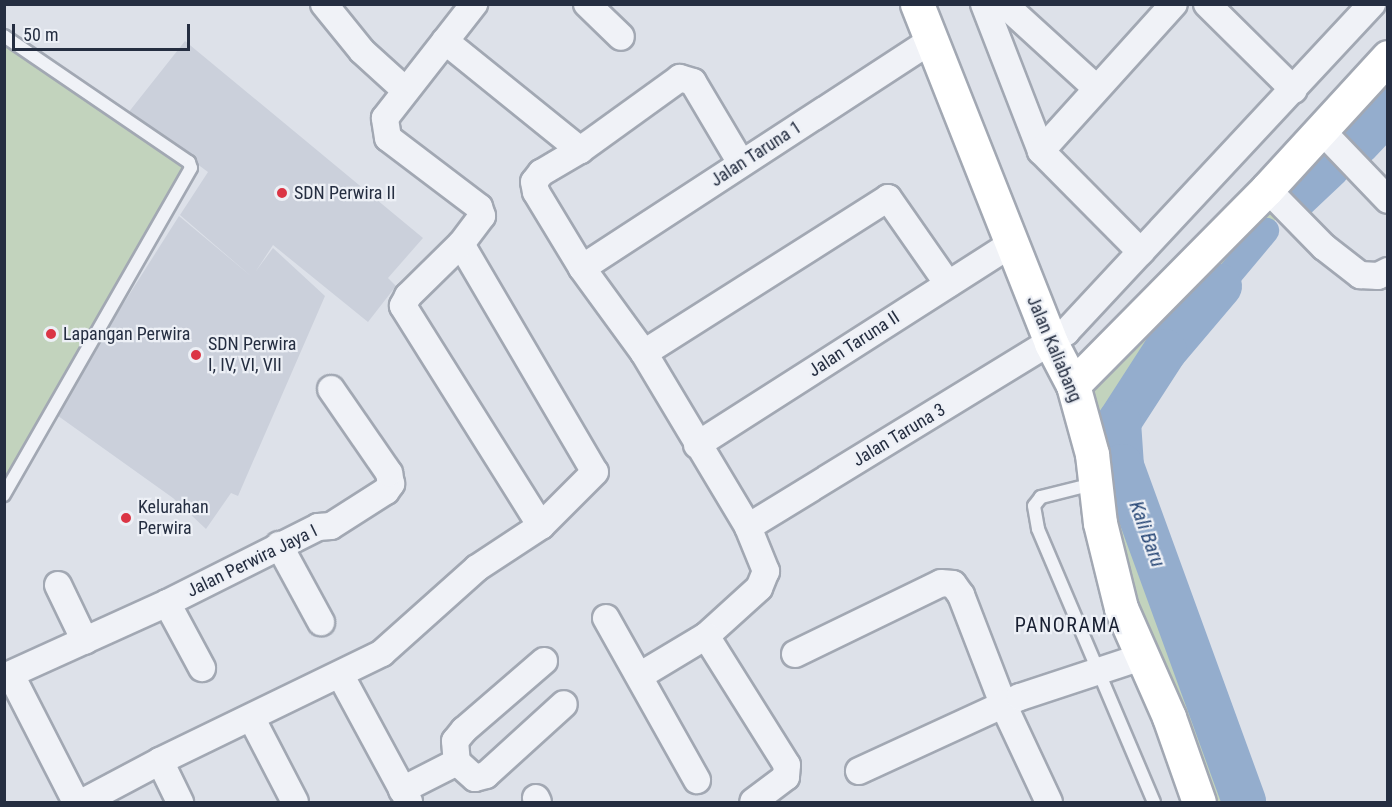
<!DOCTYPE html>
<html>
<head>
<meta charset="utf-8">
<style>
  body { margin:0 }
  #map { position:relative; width:1392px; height:807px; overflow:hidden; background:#dde1e9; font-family:"Roboto Condensed",sans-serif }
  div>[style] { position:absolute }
  .built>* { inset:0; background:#cbd0db }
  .green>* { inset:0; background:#c2d3bd }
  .canal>* { height:26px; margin:-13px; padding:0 13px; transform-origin:13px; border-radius:13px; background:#94adcd }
  .river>* { height:44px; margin:-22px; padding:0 22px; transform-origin:22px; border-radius:22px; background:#94adcd }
  .roads { filter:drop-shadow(2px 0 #a2a8b3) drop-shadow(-2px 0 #a2a8b3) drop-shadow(0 2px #a2a8b3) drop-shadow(0 -2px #a2a8b3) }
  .lane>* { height:12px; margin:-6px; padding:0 6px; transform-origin:6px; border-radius:6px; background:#f0f2f7 }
  .street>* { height:26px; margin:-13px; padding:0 13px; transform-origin:13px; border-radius:13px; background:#f0f2f7 }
  .secondary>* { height:33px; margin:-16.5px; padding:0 16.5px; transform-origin:16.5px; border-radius:16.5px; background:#fff }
  .primary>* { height:33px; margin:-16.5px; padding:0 16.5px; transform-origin:16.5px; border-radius:16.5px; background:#fff }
  .dots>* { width:16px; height:16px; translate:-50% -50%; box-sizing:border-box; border:3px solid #edf0f6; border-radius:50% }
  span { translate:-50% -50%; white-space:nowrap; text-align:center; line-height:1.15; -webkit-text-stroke:4.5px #edf0f6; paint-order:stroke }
  .street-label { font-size:18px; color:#252e41 }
  .poi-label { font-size:18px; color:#252e41 }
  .left { translate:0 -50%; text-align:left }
  .water-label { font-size:20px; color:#2b4a78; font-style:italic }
  .neighbourhood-label { font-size:20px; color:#181f31; letter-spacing:1.5px }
  .frame { position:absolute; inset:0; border:6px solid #252e41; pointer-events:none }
  .scale { position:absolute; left:12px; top:24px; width:178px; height:27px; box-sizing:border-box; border:3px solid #252e41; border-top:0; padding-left:8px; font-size:18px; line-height:21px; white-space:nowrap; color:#252e41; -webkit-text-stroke:4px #edf0f6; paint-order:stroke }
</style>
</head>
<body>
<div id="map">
  <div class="built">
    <i style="clip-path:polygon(185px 41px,423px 238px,388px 278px,396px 286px,368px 322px,273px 245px,256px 271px,273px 248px,325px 296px,238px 496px,231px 493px,206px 529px,173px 498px,54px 413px,179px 216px,252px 277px,180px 215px,208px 172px,128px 113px)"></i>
  </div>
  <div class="green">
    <i style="clip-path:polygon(5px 36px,189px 162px,5px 496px)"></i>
    <i style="clip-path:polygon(1387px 57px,1387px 111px,1358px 143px,1286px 207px,1165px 351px,1119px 422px,1122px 466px,1243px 802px,1199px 802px,1169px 717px,1073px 385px)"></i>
  </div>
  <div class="canal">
    <i style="left:1220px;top:286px;width:72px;rotate:-50.1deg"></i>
  </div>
  <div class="river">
    <i style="left:1358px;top:143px;width:44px;rotate:-46.8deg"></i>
    <i style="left:1295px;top:198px;width:47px;rotate:-43.3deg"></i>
    <i style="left:1220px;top:286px;width:85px;rotate:130.2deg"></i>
    <i style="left:1165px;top:351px;width:85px;rotate:122.9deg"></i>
    <i style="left:1119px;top:422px;width:44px;rotate:86.1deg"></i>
    <i style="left:1122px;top:466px;width:357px;rotate:70deg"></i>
  </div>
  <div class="roads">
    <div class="lane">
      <i style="left:4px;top:36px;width:224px;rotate:34.3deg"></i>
      <i style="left:189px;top:162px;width:6px;rotate:72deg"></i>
      <i style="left:191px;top:168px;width:377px;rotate:119.8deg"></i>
      <i style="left:1093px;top:484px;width:54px;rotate:166deg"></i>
      <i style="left:1041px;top:497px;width:11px;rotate:128deg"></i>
      <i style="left:1034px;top:506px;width:23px;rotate:80deg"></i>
      <i style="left:1038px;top:529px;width:297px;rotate:67deg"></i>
    </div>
    <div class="street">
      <i style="left:324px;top:4px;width:60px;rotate:51deg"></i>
      <i style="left:362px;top:51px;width:59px;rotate:42.3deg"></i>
      <i style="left:587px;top:4px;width:47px;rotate:44.1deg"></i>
      <i style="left:984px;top:4px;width:158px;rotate:68.8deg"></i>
      <i style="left:1041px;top:151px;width:142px;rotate:45.3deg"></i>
      <i style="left:1004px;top:4px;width:123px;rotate:42.4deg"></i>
      <i style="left:1207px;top:4px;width:122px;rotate:44.7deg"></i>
      <i style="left:445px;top:41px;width:174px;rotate:38.9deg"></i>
      <i style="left:1320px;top:129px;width:98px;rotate:46.2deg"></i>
      <i style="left:1041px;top:151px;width:198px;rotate:-47.9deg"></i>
      <i style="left:741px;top:163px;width:94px;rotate:-120.7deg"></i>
      <i style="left:693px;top:82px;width:14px;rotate:-163deg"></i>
      <i style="left:680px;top:78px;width:123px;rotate:144.2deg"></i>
      <i style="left:580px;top:150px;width:45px;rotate:149.5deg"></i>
      <i style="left:541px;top:173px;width:11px;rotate:128deg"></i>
      <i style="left:534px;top:182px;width:10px;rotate:79deg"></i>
      <i style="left:536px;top:192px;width:89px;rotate:58.8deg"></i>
      <i style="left:582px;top:268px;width:105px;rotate:53.9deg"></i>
      <i style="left:644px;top:353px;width:203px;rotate:59.1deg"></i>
      <i style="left:748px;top:527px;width:48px;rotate:67.8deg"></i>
      <i style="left:766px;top:571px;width:18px;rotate:112deg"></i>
      <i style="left:759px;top:588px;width:72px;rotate:137.8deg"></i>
      <i style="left:706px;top:636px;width:152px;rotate:57.9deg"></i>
      <i style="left:787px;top:765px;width:12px;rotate:95deg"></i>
      <i style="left:786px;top:777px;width:41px;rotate:142.9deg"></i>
      <i style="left:1267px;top:189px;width:81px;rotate:45.5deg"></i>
      <i style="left:1324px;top:247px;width:46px;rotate:37.9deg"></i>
      <i style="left:1360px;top:275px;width:18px;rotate:3deg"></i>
      <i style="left:1378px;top:276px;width:11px;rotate:-27deg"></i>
      <i style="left:461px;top:244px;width:264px;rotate:59.6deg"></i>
      <i style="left:595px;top:472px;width:76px;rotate:135deg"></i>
      <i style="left:582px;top:268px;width:415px;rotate:-33.1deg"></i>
      <i style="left:644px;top:353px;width:289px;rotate:-32.4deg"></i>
      <i style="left:888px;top:198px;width:105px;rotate:55.1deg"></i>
      <i style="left:697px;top:445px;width:373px;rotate:-32.6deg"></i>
      <i style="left:748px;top:527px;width:373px;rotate:-31.5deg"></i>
      <i style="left:1066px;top:332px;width:449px;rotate:-47deg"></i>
      <i style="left:279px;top:545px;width:88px;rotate:61.4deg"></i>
      <i style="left:58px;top:585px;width:62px;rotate:64.3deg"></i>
      <i style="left:167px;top:603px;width:74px;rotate:61.7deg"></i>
      <i style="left:606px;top:618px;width:186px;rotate:60.7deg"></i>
      <i style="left:795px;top:654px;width:162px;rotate:-25.9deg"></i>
      <i style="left:941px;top:583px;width:12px;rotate:5deg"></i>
      <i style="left:953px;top:584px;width:14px;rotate:54deg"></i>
      <i style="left:961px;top:595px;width:117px;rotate:68.9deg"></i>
      <i style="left:1003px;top:704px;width:108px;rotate:64.9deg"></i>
      <i style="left:544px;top:661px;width:106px;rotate:139.2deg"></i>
      <i style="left:464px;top:730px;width:14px;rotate:129deg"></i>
      <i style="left:455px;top:741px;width:21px;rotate:85deg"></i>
      <i style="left:457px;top:762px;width:24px;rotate:42deg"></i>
      <i style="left:475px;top:778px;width:11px;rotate:-15deg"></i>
      <i style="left:486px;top:775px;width:105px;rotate:-42.3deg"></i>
      <i style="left:11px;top:675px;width:143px;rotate:62.9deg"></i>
      <i style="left:641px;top:675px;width:76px;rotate:-31deg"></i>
      <i style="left:341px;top:676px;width:143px;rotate:61.6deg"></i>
      <i style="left:4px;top:677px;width:179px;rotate:-24.4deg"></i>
      <i style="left:167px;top:603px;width:169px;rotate:-26.7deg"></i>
      <i style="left:318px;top:527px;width:13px;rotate:-4deg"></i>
      <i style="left:331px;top:526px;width:65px;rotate:-32.5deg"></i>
      <i style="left:386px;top:491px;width:9px;rotate:-54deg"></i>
      <i style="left:391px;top:484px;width:11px;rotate:-100deg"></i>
      <i style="left:389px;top:473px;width:102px;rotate:-124.6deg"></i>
      <i style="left:252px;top:719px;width:93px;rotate:62.6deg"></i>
      <i style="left:160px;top:761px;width:46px;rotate:64deg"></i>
      <i style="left:859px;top:771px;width:177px;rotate:-24.7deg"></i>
      <i style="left:1020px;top:697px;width:128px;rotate:-18.2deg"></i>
      <i style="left:402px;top:790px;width:62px;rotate:-27deg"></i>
      <i style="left:536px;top:798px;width:4px;rotate:63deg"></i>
      <i style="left:83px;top:802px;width:87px;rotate:-28deg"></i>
      <i style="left:160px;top:761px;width:247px;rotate:-25.9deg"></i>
      <i style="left:382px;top:653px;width:127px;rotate:-41.8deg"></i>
      <i style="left:477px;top:568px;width:77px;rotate:-33.3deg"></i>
      <i style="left:541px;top:526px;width:260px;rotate:-122.1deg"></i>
      <i style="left:403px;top:306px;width:11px;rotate:-63deg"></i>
      <i style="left:408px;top:296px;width:74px;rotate:-44.5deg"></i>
      <i style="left:461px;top:244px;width:35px;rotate:-53deg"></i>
      <i style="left:482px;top:216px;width:9px;rotate:-108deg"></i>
      <i style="left:479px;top:207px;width:114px;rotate:-142.8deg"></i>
      <i style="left:388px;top:138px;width:20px;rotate:-99deg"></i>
      <i style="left:385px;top:118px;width:145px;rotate:-52deg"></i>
    </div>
    <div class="secondary">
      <i style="left:1073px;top:385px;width:276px;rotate:-45.3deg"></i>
      <i style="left:1267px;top:189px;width:179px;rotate:-47.5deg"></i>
    </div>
    <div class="primary">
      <i style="left:917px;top:4px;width:365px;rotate:68.4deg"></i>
      <i style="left:1051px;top:343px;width:47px;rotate:62.4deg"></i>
      <i style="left:1073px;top:385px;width:72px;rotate:74.6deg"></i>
      <i style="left:1092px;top:454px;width:69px;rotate:83.4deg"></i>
      <i style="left:1100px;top:523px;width:88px;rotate:76.1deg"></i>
      <i style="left:1121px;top:608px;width:119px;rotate:66.2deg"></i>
      <i style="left:1169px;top:717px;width:90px;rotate:70.6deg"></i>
    </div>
  </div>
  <div class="dots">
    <i style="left:282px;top:193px;background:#db3545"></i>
    <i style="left:51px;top:334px;background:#db3545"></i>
    <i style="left:196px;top:355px;background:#db3545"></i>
    <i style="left:126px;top:518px;background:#db3545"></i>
  </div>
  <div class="street-label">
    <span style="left:756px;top:154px;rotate:-33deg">Jalan Taruna 1</span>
    <span style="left:854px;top:344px;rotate:-33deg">Jalan Taruna II</span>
    <span style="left:1054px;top:349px;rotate:67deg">Jalan Kaliabang</span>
    <span style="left:899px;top:435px;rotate:-31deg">Jalan Taruna 3</span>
    <span style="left:252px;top:561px;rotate:-26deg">Jalan Perwira Jaya I</span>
  </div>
  <div class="poi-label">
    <span class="left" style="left:294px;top:193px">SDN Perwira II</span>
    <span class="left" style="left:63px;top:334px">Lapangan Perwira</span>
    <span class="left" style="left:208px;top:355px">SDN Perwira<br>I, IV, VI, VII</span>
    <span class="left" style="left:138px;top:518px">Kelurahan<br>Perwira</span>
  </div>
  <div class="water-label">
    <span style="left:1147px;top:534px;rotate:70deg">Kali Baru</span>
  </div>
  <div class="neighbourhood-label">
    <span style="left:1068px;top:625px">PANORAMA</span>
  </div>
  <div class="frame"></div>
  <div class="scale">50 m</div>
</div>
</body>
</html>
